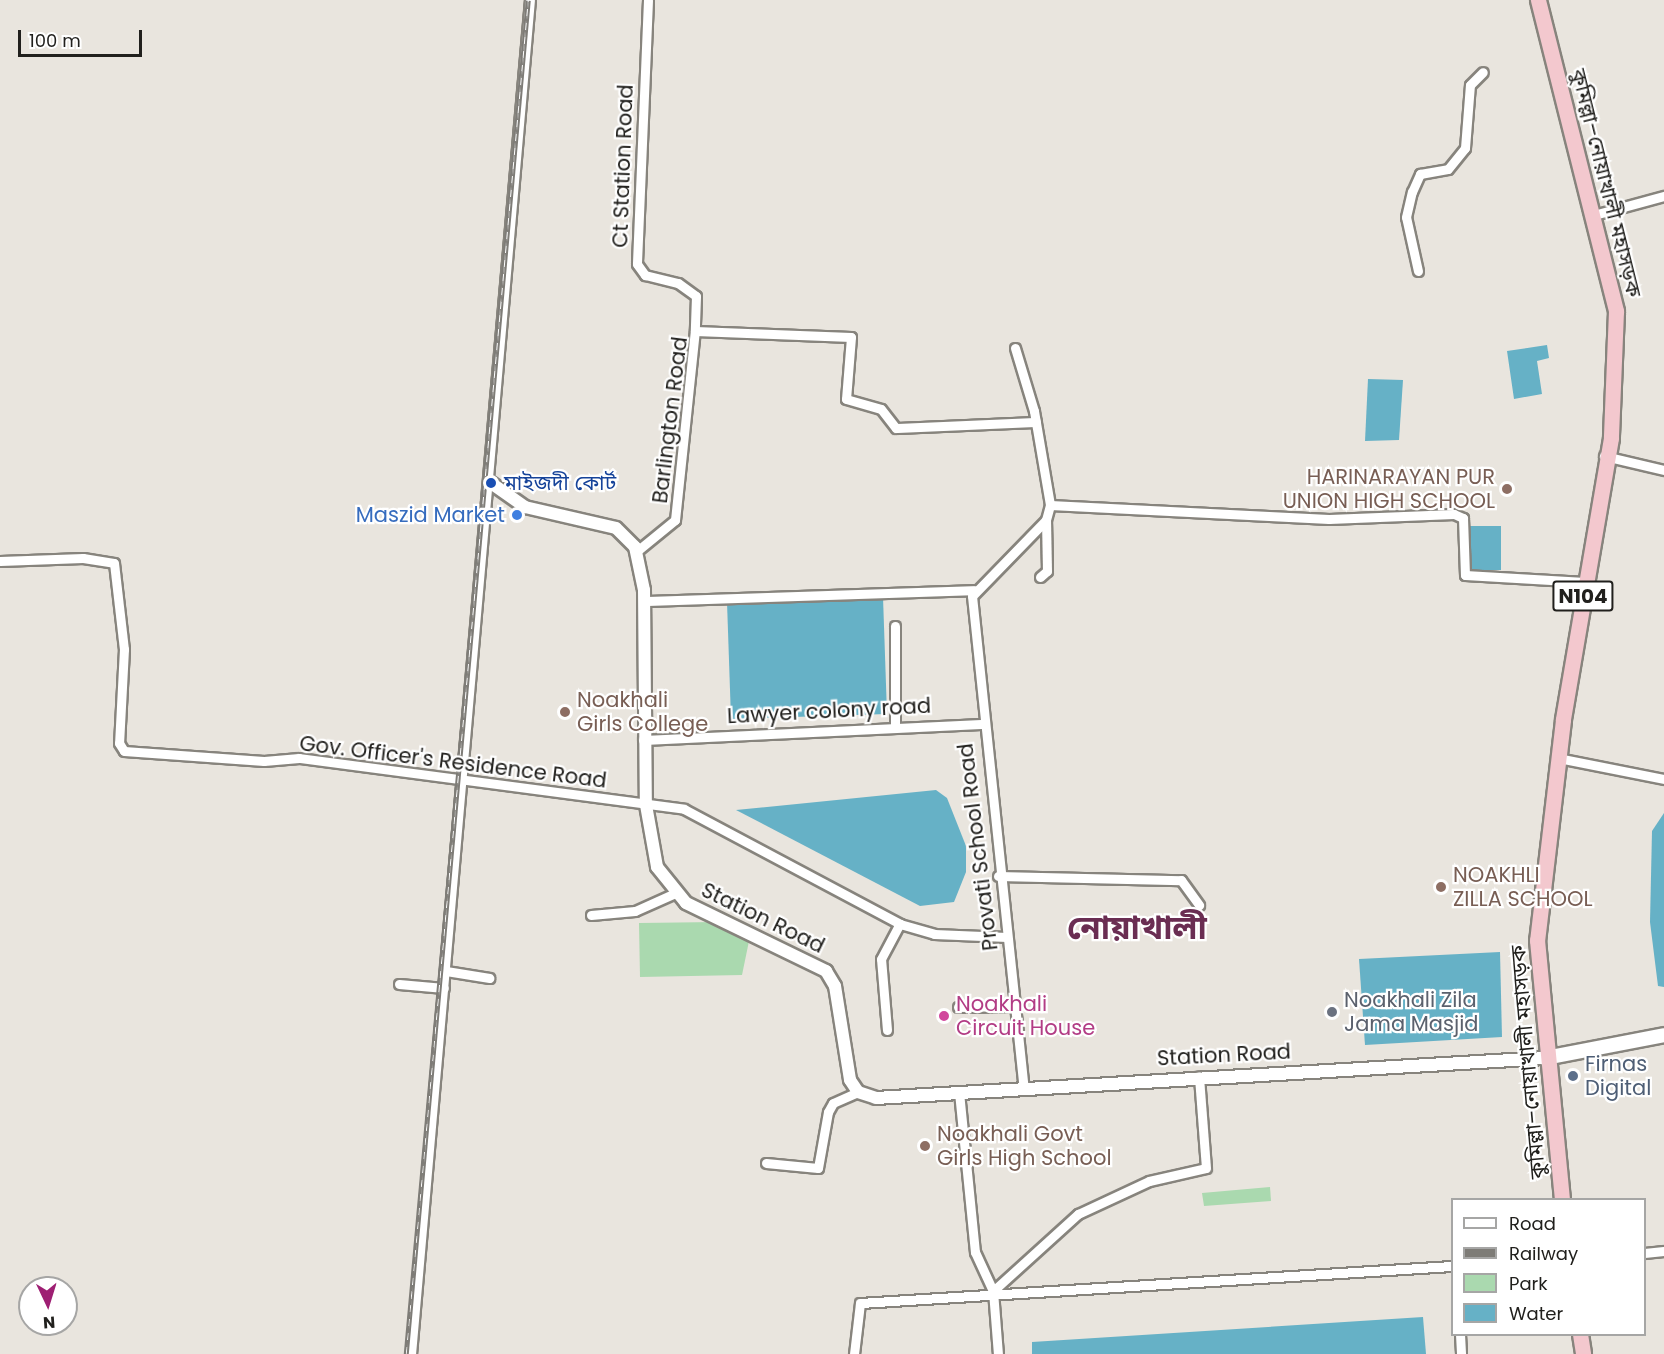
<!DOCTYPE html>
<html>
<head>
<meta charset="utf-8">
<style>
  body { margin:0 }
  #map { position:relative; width:1664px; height:1354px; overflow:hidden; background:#e9e5de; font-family:Poppins,"Noto Sans Bengali",sans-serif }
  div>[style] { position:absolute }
  .green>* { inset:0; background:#aad9af }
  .water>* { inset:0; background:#66b1c6 }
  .roads { filter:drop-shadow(2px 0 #87847d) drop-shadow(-2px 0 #87847d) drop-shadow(0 2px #87847d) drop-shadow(0 -2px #87847d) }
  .minor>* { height:9px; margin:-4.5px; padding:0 4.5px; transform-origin:4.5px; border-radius:4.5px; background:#fff }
  .tertiary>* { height:12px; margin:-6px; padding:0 6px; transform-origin:6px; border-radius:6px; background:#fff }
  .secondary>* { height:14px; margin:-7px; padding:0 7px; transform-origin:7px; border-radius:7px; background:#fff }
  .trunk>* { height:15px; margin:-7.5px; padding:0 7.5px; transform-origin:7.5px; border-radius:7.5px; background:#f3c8ce }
  .rail>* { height:4.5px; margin-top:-2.25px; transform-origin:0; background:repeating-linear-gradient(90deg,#fff 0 7px,#7e7c77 0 14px); box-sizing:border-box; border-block:2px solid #7e7c77 }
  .dots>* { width:16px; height:16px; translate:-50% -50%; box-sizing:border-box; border:3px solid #fff; border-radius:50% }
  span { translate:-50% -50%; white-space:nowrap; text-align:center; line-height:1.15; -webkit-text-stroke:4.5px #fff; paint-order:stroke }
  .shield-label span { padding:2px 4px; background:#fff; border:2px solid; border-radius:4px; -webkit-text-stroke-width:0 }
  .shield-label { font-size:20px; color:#21201d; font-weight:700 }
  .street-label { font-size:21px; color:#21201d }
  .education-label { font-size:21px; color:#785e54 }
  .right { translate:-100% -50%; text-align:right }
  .left { translate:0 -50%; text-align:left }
  .transit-label { font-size:21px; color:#164399 }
  .shop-label { font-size:21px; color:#366cbe }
  .worship-label { font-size:21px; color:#5b616d }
  .hotel-label { font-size:21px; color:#b23c85 }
  .service-label { font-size:21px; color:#4e5e75 }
  .town-label { font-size:33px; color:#6a2d52; font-weight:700 }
  .legend { position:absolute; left:1451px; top:1198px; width:195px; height:138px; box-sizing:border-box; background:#fff; border:2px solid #a6a6a5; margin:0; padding:8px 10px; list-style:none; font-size:18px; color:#21201d }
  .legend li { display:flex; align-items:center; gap:12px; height:30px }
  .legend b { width:30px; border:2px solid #a6a6a5 }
  .north { position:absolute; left:18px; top:1276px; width:60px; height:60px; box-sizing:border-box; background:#fff; border:2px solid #a6a6a5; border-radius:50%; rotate:176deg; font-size:16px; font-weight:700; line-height:24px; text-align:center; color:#21201d }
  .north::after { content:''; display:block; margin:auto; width:21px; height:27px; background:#9e1f73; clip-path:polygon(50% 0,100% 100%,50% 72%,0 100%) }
  .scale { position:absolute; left:18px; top:30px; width:124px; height:27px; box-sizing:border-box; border:3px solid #21201d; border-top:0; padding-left:8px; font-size:18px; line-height:21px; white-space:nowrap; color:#21201d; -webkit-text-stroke:4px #fff; paint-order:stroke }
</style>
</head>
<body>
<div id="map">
  <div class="green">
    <i style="clip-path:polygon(717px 922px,749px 941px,742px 975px,640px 977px,639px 923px)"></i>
    <i style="clip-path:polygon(1270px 1187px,1271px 1201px,1204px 1206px,1202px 1193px)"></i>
  </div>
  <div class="water">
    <i style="clip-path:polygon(1547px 345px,1549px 358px,1537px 361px,1542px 394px,1514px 399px,1507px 351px)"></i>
    <i style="clip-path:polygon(1368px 379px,1403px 380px,1399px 440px,1365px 441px)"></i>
    <i style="clip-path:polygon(1469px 526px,1501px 526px,1501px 570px,1470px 570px)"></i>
    <i style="clip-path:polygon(883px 597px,887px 714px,731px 719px,727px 602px)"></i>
    <i style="clip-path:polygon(936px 790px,947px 798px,966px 846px,966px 872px,954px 902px,920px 906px,736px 810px)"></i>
    <i style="clip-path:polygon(1664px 813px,1664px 987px,1658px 986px,1650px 922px,1652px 831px)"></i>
    <i style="clip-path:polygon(1500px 952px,1502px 1037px,1365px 1045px,1359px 959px)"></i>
    <i style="clip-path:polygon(1423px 1317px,1426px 1354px,1032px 1354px,1032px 1342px)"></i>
  </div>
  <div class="roads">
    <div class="minor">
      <i style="left:648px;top:0;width:264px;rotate:92.4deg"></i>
      <i style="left:637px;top:264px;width:14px;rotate:54deg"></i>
      <i style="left:645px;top:275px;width:34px;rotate:14deg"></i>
      <i style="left:678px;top:283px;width:22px;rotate:36deg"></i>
      <i style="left:696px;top:296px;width:35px;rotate:92deg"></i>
      <i style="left:1594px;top:215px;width:73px;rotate:-15.2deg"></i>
      <i style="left:1418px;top:271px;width:55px;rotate:-102.5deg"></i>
      <i style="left:1406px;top:217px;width:26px;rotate:-77deg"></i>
      <i style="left:1412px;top:192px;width:20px;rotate:-66deg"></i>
      <i style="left:1420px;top:174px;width:28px;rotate:-10deg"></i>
      <i style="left:1448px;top:169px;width:27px;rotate:-51deg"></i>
      <i style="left:1465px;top:148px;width:63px;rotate:-85.5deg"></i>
      <i style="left:1470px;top:85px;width:18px;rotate:-45deg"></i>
      <i style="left:1015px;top:348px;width:66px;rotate:73.2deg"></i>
      <i style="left:1034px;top:411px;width:95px;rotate:80.3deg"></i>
      <i style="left:1050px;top:505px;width:16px;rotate:105deg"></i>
      <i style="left:1046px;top:520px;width:106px;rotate:134.2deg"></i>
      <i style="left:972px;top:596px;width:494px;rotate:84deg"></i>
      <i style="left:1604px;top:456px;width:62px;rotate:13.1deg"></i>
      <i style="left:1050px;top:505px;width:279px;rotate:2.9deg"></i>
      <i style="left:1329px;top:519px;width:125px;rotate:-2.3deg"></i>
      <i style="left:1454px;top:514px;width:10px;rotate:24deg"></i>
      <i style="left:1463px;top:518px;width:57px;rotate:88deg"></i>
      <i style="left:1465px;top:575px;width:120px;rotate:3.3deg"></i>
      <i style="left:637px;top:551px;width:49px;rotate:-39.2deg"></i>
      <i style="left:675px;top:520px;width:190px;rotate:-84deg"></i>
      <i style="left:695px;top:331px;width:156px;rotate:2.2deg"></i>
      <i style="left:851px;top:337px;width:62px;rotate:94.6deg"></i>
      <i style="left:846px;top:399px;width:36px;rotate:16deg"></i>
      <i style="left:881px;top:409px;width:24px;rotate:52deg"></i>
      <i style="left:896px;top:428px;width:140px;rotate:-2.5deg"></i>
      <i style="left:0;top:561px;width:83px;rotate:-2.1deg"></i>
      <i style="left:83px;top:558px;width:31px;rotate:9deg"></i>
      <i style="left:114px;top:563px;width:87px;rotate:83.4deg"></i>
      <i style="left:124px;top:649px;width:94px;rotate:93deg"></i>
      <i style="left:119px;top:743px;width:9px;rotate:58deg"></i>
      <i style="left:124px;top:751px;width:140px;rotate:4.1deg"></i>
      <i style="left:264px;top:761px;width:35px;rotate:-5deg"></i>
      <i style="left:299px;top:758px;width:388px;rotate:7.5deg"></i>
      <i style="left:684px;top:809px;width:245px;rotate:28deg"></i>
      <i style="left:900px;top:924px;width:35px;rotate:16deg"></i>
      <i style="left:934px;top:934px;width:73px;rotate:2.4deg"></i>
      <i style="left:1040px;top:577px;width:9px;rotate:-41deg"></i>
      <i style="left:1047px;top:571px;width:51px;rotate:-91.1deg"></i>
      <i style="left:644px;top:601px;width:330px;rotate:-1.9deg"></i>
      <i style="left:895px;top:626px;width:98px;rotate:90deg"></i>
      <i style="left:643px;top:740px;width:339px;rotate:-2.7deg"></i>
      <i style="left:1558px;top:758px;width:108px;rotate:11.2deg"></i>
      <i style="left:998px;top:876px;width:183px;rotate:1.3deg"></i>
      <i style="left:1181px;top:880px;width:31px;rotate:54deg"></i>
      <i style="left:591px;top:915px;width:44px;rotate:-5.2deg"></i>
      <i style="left:635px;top:911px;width:42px;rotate:-24.1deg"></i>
      <i style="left:446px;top:971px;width:44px;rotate:9.2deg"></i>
      <i style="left:399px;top:984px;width:45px;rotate:5.1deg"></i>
      <i style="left:958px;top:1007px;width:56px;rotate:-1deg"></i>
      <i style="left:887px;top:1030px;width:71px;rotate:-94.8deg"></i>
      <i style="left:881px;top:959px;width:40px;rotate:-62deg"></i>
      <i style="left:959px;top:1092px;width:161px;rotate:84.3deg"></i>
      <i style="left:975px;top:1252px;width:43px;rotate:65.2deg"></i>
      <i style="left:993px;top:1291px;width:63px;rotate:85.5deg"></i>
      <i style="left:766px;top:1163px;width:52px;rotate:5.5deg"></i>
      <i style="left:818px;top:1168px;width:57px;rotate:-79.9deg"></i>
      <i style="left:828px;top:1112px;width:10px;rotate:-61deg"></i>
      <i style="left:833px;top:1103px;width:27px;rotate:-24deg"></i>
      <i style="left:1644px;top:1253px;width:20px;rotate:-6deg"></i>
      <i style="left:993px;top:1291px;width:115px;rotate:-42.2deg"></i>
      <i style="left:1078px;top:1214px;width:78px;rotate:-24.9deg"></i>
      <i style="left:1149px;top:1181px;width:58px;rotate:-12.8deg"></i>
      <i style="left:1206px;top:1168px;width:92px;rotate:-94.4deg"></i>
      <i style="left:1460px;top:1334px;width:20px;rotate:87deg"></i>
      <i style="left:411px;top:1354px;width:1359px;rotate:-84.98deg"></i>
      <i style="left:854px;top:1354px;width:51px;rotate:-83.3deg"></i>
      <i style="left:860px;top:1303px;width:593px;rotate:-3.58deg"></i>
    </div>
    <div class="tertiary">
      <i style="left:491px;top:483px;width:42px;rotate:35.2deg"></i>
      <i style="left:525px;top:507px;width:93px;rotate:13deg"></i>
      <i style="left:616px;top:528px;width:27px;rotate:45deg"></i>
      <i style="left:635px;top:547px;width:44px;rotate:78.2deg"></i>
      <i style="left:644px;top:590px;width:215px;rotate:89.5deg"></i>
      <i style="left:646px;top:805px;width:63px;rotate:79.9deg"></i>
      <i style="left:657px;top:867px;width:46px;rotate:51.1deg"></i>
      <i style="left:686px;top:903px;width:156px;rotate:25.9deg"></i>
      <i style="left:826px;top:971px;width:17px;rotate:59deg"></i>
      <i style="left:835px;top:986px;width:95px;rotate:80.9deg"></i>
      <i style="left:850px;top:1080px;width:14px;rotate:56deg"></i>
      <i style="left:858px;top:1092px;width:19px;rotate:18deg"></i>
      <i style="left:876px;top:1098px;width:670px;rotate:-3.42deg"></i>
    </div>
    <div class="secondary">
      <i style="left:1545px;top:1058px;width:121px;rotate:-10.9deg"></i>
    </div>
    <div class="trunk">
      <i style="left:1538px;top:0;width:321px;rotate:75.9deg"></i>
      <i style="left:1616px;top:311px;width:127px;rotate:92.3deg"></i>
      <i style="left:1611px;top:438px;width:286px;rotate:99.7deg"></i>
      <i style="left:1563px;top:720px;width:222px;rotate:96.7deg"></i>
      <i style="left:1537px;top:940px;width:261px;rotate:84.5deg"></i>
      <i style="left:1580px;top:1334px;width:20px;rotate:81deg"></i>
    </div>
  </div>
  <div class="rail">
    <i style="left:406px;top:1354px;width:1359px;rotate:-84.85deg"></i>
  </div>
  <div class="dots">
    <i style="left:491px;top:483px;background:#1a4fb4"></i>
    <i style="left:1507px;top:489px;background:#8d6e63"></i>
    <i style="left:517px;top:515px;background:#3f7fe0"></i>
    <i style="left:565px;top:712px;background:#8d6e63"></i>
    <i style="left:1441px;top:887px;background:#8d6e63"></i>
    <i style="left:1332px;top:1012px;background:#6b7280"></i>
    <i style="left:944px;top:1016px;background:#d1479c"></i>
    <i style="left:1573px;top:1076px;background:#5c6f8a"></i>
    <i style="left:925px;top:1146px;background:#8d6e63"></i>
  </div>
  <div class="shield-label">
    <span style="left:1583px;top:596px">N104</span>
  </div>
  <div class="street-label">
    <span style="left:623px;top:166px;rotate:-88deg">Ct Station Road</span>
    <span style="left:1606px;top:183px;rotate:76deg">কুমিল্লা–নোয়াখালী মহাসড়ক</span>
    <span style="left:670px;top:420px;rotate:-83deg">Barlington Road</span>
    <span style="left:829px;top:711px;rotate:-3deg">Lawyer colony road</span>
    <span style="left:453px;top:762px;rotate:7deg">Gov. Officer's Residence Road</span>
    <span style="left:978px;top:847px;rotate:-97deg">Provati School Road</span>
    <span style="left:763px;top:918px;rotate:26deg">Station Road</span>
    <span style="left:1224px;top:1055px;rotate:-3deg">Station Road</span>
    <span style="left:1528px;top:1062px;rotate:-95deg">কুমিল্লা–নোয়াখালী মহাসড়ক</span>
  </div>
  <div class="education-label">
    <span class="right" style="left:1495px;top:489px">HARINARAYAN PUR<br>UNION HIGH SCHOOL</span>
    <span class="left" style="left:577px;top:712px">Noakhali<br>Girls College</span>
    <span class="left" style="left:1453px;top:887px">NOAKHLI<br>ZILLA SCHOOL</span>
    <span class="left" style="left:937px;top:1146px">Noakhali Govt<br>Girls High School</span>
  </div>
  <div class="transit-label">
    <span class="left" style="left:504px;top:483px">মাইজদী কোর্ট</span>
  </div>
  <div class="shop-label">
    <span class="right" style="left:505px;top:515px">Maszid Market</span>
  </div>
  <div class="worship-label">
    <span class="left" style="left:1344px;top:1012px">Noakhali Zila<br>Jama Masjid</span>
  </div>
  <div class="hotel-label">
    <span class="left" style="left:956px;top:1016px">Noakhali<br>Circuit House</span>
  </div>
  <div class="service-label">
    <span class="left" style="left:1585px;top:1076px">Firnas<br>Digital</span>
  </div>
  <div class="town-label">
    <span style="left:1137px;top:928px">নোয়াখালী</span>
  </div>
  <ul class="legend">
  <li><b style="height:8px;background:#fff"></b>Road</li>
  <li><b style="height:8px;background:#7e7c77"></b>Railway</li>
  <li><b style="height:16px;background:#aad9af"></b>Park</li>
  <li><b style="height:16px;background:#66b1c6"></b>Water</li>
  </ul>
  <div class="north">N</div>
  <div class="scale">100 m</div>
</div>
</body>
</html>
